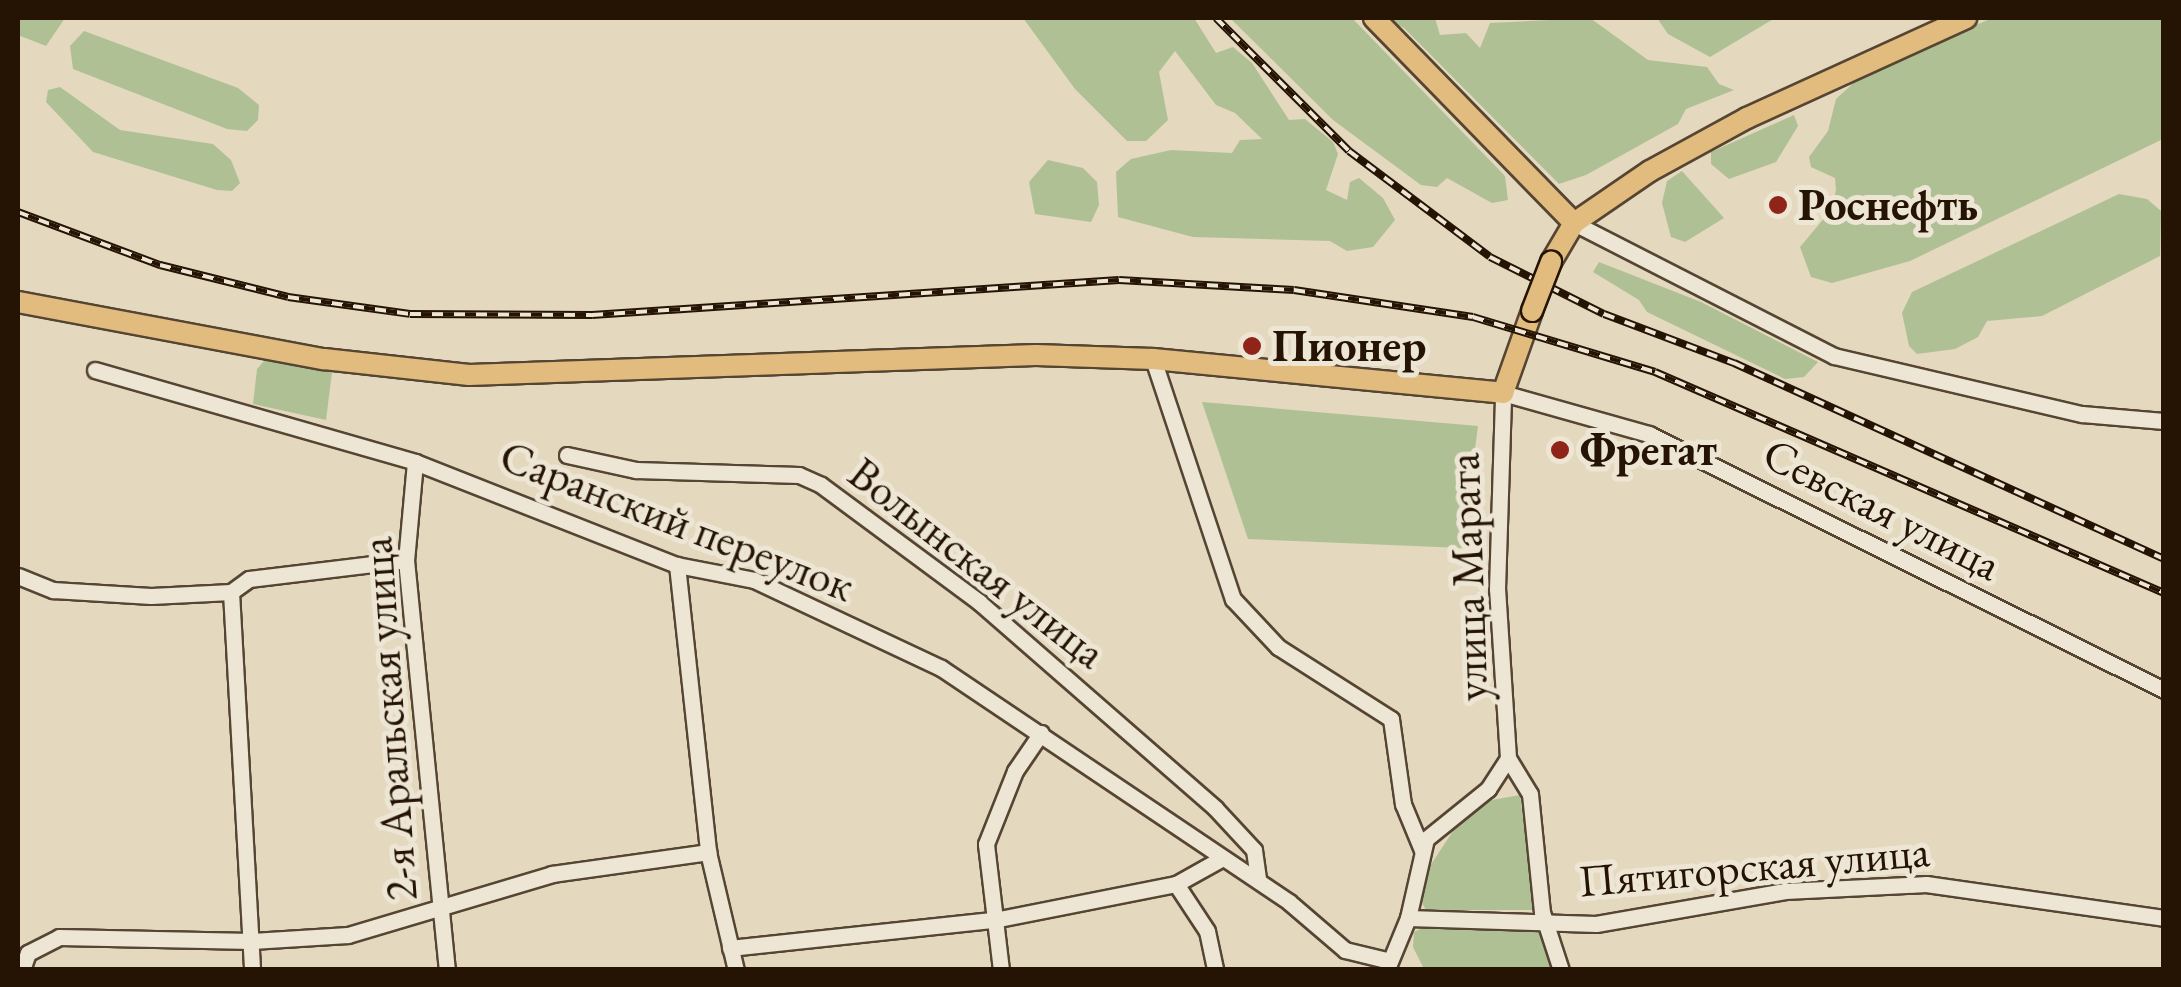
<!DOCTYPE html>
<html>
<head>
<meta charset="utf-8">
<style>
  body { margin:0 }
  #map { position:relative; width:2181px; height:987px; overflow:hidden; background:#e4d8be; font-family:"EB Garamond",serif }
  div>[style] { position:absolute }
  .green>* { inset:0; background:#b0c095 }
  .roads { filter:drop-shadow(2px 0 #554532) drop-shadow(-2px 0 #554532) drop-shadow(0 2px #554532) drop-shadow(0 -2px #554532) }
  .minor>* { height:15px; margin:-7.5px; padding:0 7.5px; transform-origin:7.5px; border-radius:7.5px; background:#ede6d5 }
  .major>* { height:20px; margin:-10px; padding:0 10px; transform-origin:10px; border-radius:10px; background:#e2bc7f }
  .rail>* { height:8px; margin-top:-4px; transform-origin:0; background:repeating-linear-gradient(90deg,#ede6d5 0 11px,#251404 0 22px); box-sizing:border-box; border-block:2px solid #251404 }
  .bridges { filter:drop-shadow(2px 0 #251404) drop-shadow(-2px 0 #251404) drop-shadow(0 2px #251404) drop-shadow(0 -2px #251404) }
  .major-bridge>* { height:20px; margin:-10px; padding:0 10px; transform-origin:10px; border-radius:10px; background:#e2bc7f }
  .dots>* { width:28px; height:28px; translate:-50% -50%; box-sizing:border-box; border:5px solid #ede6d5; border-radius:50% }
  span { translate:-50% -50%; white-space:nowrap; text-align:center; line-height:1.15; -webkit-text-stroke:10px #ede6d5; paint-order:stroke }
  .poi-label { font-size:45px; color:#251404; font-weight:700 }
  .left { translate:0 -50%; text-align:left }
  .street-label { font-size:45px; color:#251404 }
  .frame { position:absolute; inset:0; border:20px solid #251404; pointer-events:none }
</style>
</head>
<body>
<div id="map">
  <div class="green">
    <i style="clip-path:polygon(18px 18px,65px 18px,46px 46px,18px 35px)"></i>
    <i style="clip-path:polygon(1023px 18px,1194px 18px,1216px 53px,1233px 47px,1252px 63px,1289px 120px,1305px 119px,1333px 142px,1338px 154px,1326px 190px,1347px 200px,1350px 182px,1359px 178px,1383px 198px,1395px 220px,1373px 247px,1347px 251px,1330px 241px,1193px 237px,1118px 217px,1116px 172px,1131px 159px,1171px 150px,1232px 153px,1240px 140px,1262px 139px,1235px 113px,1216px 105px,1175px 51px,1159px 72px,1168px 120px,1146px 141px,1127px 141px,1075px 89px)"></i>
    <i style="clip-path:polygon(1230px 18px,1352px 18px,1505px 176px,1508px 200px,1492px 203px,1447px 178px,1437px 187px,1421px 185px,1333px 120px)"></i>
    <i style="clip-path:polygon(1383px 18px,1435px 18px,1440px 35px,1466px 33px,1480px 48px,1490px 23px,1590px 18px,1648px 60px,1707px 67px,1719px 84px,1734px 90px,1686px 109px,1678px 124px,1586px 175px,1559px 184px,1404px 28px)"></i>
    <i style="clip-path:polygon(1657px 18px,1775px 18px,1710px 57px,1668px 34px)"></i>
    <i style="clip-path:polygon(1992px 18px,2163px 18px,2163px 139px,1910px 261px,1832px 283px,1811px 277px,1800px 247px,1831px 210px,1836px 190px,1835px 178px,1811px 167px,1809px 157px,1828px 131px,1836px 99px,1860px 77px)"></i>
    <i style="clip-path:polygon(84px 31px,238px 88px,259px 105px,258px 120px,247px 131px,227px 129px,73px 69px,70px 46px)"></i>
    <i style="clip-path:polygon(60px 87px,120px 130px,213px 144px,231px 160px,240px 183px,232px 191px,217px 190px,93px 152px,46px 102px,48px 90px)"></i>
    <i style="clip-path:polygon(1794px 115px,1798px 126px,1776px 162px,1729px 179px,1711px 164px,1711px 152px)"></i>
    <i style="clip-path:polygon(1048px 160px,1083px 168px,1097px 182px,1099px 205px,1091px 222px,1035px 214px,1029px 182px)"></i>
    <i style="clip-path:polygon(1682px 171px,1724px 218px,1685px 242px,1671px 237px,1662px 203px,1667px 181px)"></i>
    <i style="clip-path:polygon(2119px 194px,2147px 199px,2161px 211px,2160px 256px,2042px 316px,1987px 321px,1978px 337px,1955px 349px,1917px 354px,1909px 346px,1902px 313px,1912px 292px)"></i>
    <i style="clip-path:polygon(1599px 262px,1701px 302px,1818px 362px,1804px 377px,1785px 379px,1647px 312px,1639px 300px,1593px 272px)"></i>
    <i style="clip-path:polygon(281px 359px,332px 372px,326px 420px,253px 404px,257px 369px,265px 360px)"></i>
    <i style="clip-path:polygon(1202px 402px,1478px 426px,1462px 548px,1248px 539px)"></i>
    <i style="clip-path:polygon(1520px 795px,1535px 910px,1426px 910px,1419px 898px,1424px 875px,1459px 822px,1492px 800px)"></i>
    <i style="clip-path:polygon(1427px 926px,1537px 928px,1557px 969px,1424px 969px,1413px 947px,1414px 932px)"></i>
  </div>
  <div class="roads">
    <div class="minor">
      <i style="left:1574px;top:223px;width:292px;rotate:27.1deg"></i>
      <i style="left:1834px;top:356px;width:255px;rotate:13.2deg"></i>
      <i style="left:2082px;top:414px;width:82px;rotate:4.9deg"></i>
      <i style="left:1153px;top:359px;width:253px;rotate:71.6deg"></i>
      <i style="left:1233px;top:599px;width:66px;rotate:46.8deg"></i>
      <i style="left:1278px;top:647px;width:134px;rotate:32.5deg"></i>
      <i style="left:1391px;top:719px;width:86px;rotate:82deg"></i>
      <i style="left:1403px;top:804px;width:50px;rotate:67.6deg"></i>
      <i style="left:95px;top:370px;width:333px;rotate:16deg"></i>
      <i style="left:415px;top:462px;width:282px;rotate:21.5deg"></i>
      <i style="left:677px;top:565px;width:78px;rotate:11deg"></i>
      <i style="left:754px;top:580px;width:207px;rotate:25.2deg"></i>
      <i style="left:941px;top:668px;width:419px;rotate:33.9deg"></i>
      <i style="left:1289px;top:902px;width:74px;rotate:40.6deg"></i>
      <i style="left:1345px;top:950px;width:46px;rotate:13.7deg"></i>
      <i style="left:567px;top:455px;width:71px;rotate:12.3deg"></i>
      <i style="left:636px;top:470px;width:163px;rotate:1.8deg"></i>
      <i style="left:799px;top:475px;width:24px;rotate:24deg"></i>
      <i style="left:821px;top:485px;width:197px;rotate:36.5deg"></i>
      <i style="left:979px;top:602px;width:313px;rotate:41.1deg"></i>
      <i style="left:1215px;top:808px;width:57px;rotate:47.1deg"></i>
      <i style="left:1254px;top:850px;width:30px;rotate:82deg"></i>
      <i style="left:415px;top:462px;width:98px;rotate:95.2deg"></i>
      <i style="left:406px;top:560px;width:412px;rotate:84.3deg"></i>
      <i style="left:677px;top:565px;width:289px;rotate:83.8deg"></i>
      <i style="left:708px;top:852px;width:121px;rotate:76.7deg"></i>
      <i style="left:18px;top:576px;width:38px;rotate:22deg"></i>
      <i style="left:53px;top:590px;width:98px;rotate:3.5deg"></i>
      <i style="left:151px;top:596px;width:80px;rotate:-2.9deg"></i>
      <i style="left:231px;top:592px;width:22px;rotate:-36deg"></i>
      <i style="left:249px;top:579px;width:158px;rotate:-6.9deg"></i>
      <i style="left:231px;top:592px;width:379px;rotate:86.8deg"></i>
      <i style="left:1508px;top:758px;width:42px;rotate:58.6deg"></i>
      <i style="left:1530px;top:794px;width:119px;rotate:84.2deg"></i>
      <i style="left:1542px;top:912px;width:61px;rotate:71.9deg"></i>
      <i style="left:1176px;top:884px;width:56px;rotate:56.6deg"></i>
      <i style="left:1207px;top:931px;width:40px;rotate:78deg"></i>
      <i style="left:1408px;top:918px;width:188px;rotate:1.8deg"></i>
      <i style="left:1596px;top:924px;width:192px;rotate:-9.9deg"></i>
      <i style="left:1785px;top:891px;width:141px;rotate:-2.8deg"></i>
      <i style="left:1926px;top:884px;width:240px;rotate:8.1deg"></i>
      <i style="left:730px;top:948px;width:265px;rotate:-6.1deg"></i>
      <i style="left:994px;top:920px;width:186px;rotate:-11.2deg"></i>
      <i style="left:1176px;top:884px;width:49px;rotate:-29.2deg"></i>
      <i style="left:1387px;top:969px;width:55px;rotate:-67.6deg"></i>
      <i style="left:1408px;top:918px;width:81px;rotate:-77.2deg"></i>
      <i style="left:1426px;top:839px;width:80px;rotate:-38.9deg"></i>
      <i style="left:1488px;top:789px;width:37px;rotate:-57deg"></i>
      <i style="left:1508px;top:758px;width:169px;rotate:-93.7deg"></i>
      <i style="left:1497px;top:589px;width:196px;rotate:-88.2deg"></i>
      <i style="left:1503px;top:393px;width:152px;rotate:15.7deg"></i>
      <i style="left:1649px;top:434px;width:575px;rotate:26.43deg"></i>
      <i style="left:22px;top:970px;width:18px;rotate:-71deg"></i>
      <i style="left:28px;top:953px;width:35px;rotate:-27deg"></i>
      <i style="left:59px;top:937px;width:193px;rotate:1.2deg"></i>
      <i style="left:252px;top:941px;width:96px;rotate:-3.6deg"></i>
      <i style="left:348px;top:935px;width:213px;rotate:-16.6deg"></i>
      <i style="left:552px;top:874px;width:158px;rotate:-8deg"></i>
      <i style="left:1001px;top:970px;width:127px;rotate:-96.8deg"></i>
      <i style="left:986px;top:844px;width:79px;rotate:-68.3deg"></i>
      <i style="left:1015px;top:771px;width:46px;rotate:-55.6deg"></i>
    </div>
    <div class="major">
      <i style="left:1374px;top:18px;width:286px;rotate:45.7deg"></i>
      <i style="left:1551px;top:262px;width:45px;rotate:-59.5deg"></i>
      <i style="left:1574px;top:223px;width:92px;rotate:-34.4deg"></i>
      <i style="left:1650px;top:171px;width:111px;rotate:-28.7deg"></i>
      <i style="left:1747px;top:118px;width:241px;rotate:-24.5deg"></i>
      <i style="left:18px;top:302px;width:311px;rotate:10.6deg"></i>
      <i style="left:324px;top:359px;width:146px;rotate:6.3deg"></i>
      <i style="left:469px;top:375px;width:567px;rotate:-2.02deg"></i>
      <i style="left:1036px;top:355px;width:117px;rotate:2deg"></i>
      <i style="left:1153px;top:359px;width:352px;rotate:5.5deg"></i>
      <i style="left:1503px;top:393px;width:87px;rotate:-70.5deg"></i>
    </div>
  </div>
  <div class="rail">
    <i style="left:1216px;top:18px;width:188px;rotate:45deg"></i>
    <i style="left:1349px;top:151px;width:176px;rotate:36.9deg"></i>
    <i style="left:1490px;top:257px;width:127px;rotate:26.6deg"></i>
    <i style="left:1604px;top:314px;width:139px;rotate:20.7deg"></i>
    <i style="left:1734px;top:363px;width:473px;rotate:24.5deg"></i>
    <i style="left:18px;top:212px;width:152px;rotate:20.5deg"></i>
    <i style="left:160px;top:265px;width:132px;rotate:14deg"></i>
    <i style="left:288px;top:297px;width:123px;rotate:7.9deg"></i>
    <i style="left:410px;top:314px;width:182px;rotate:0.3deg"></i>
    <i style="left:592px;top:315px;width:528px;rotate:-3.8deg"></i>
    <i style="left:1119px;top:280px;width:175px;rotate:3.3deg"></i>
    <i style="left:1294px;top:290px;width:181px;rotate:8.6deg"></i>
    <i style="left:1473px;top:317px;width:190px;rotate:16.8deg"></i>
    <i style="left:1655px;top:372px;width:555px;rotate:23.47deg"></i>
  </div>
  <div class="bridges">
    <div class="major-bridge">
      <i style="left:1532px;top:311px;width:53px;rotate:-68.8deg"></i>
    </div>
  </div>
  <div class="dots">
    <i style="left:1778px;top:205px;background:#8f2418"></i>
    <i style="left:1252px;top:346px;background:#8f2418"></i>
    <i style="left:1560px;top:450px;background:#8f2418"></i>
  </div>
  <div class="poi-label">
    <span class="left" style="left:1798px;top:205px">Роснефть</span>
    <span class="left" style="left:1272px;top:346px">Пионер</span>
    <span class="left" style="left:1580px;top:450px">Фрегат</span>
  </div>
  <div class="street-label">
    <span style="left:1882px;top:509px;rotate:27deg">Севская улица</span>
    <span style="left:677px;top:521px;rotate:21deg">Саранский переулок</span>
    <span style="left:977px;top:563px;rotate:38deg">Волынская улица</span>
    <span style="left:1468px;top:577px;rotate:-92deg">улица Марата</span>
    <span style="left:389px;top:719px;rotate:-94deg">2-я Аральская улица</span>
    <span style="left:1754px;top:866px;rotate:-5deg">Пятигорская улица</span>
  </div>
  <div class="frame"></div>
</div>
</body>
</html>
